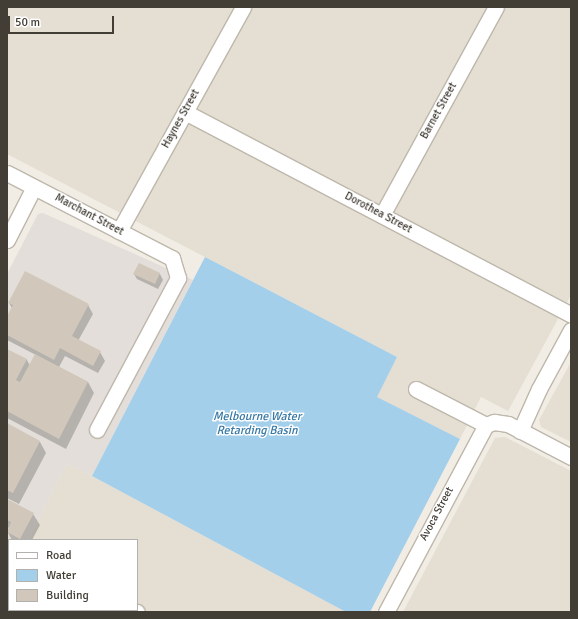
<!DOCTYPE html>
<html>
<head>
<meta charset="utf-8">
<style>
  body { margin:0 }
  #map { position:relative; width:578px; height:619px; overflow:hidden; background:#f1ede4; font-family:Signika,sans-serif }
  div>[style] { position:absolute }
  .residential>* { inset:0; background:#e4ded3 }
  .industrial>* { inset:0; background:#e3ded9 }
  .water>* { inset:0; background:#a4cfea }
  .shadow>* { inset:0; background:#0003 }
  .building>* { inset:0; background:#d1c8bb }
  .roads { filter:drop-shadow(1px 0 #beb7ab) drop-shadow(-1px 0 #beb7ab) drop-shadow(0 1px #beb7ab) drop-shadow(0 -1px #beb7ab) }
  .minor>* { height:15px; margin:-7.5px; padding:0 7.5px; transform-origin:7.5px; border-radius:7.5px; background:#fff }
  span { translate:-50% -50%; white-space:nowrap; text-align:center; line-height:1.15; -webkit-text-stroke:3px #fff; paint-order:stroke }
  .street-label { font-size:11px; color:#423d35 }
  .water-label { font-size:12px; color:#3779a5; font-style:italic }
  .frame { position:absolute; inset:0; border:8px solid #423d35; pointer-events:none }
  .legend { position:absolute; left:8px; top:539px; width:130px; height:72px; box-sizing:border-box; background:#fff; border:1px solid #b3b1ae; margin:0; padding:5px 7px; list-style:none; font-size:12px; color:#423d35 }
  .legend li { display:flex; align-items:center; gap:8px; height:20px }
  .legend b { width:20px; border:1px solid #b3b1ae }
  .scale { position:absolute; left:8px; top:16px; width:106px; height:18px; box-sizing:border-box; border:2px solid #423d35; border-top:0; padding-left:5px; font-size:12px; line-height:14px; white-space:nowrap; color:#423d35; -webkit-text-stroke:3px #fff; paint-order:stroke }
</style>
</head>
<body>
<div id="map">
  <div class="residential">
    <i style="clip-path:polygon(7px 7px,571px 7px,571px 295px,508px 411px,481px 397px,460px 439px,376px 397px,397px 357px,7px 154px)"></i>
    <i style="clip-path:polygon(571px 362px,571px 442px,541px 427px,539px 420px)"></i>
    <i style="clip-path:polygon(505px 437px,571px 471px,571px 612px,403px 612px,495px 438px)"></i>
    <i style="clip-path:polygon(67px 464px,92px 476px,346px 612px,7px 612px,7px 581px,9px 577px,9px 610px,137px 610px,137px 540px,28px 540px)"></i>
  </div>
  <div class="industrial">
    <i style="clip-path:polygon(43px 213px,193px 280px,92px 476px,67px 464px,28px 540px,9px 540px,9px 577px,7px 581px,7px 274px,38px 214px)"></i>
  </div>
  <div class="water">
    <i style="clip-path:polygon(205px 257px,397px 357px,377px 397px,460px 439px,370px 612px,346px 612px,92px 476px)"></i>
  </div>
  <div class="shadow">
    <i style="clip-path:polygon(139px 264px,160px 274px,163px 280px,158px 289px,137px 279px,134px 274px)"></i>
    <i style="clip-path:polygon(9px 303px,88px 305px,93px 314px,78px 341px,100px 352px,105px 361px,98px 373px,65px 356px,59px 367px,88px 382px,94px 393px,66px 449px,7px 418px,7px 350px,27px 360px,30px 366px,36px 355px,7px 340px,7px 318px,12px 308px)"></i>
    <i style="clip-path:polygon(7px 424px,40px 442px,46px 453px,19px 504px,7px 498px)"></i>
    <i style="clip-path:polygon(7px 500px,33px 514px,40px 525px,32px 540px,12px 540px,7px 531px,9px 528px,7px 527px)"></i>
    <i style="clip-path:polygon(7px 563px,9px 567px,9px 578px,7px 582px)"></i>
  </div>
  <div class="building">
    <i style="clip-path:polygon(139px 263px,160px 273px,155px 284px,133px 274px)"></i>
    <i style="clip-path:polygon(25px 271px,89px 304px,72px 336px,101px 351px,93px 366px,60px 348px,54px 360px,7px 335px,7px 316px,13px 305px,8px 303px)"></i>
    <i style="clip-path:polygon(7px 349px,27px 359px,16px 380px,20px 382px,35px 354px,88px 382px,59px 439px,7px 411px)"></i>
    <i style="clip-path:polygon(7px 423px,40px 441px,13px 493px,7px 490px)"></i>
    <i style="clip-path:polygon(7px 499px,34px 513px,20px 539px,7px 532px,11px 522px,7px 520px)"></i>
  </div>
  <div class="roads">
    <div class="minor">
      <i style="left:185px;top:112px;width:436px;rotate:27.7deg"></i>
      <i style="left:7px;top:173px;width:186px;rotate:27.3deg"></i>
      <i style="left:172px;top:258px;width:21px;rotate:73deg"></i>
      <i style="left:178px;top:278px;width:172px;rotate:118.1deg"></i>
      <i style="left:382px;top:215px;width:237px;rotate:-61.3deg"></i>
      <i style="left:119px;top:231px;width:256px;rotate:-61deg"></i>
      <i style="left:7px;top:240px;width:59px;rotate:-63deg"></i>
      <i style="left:416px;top:389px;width:79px;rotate:27.2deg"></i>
      <i style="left:520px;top:431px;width:46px;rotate:-65.7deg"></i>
      <i style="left:539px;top:389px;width:67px;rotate:-61.5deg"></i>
      <i style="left:130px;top:610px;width:7px;rotate:16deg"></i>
      <i style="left:386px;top:612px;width:212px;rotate:-61.9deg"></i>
      <i style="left:486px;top:425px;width:9px;rotate:-21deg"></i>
      <i style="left:494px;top:422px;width:14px;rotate:8deg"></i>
      <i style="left:508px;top:424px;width:71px;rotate:27.6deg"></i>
    </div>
  </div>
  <div class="street-label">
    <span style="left:439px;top:111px;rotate:-61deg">Barnet Street</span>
    <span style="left:181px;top:119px;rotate:-61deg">Haynes Street</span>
    <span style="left:378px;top:213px;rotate:28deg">Dorothea Street</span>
    <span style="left:89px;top:215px;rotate:28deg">Marchant Street</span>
    <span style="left:437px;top:514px;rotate:-62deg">Avoca Street</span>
  </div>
  <div class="water-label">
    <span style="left:257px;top:424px">Melbourne Water<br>Retarding Basin</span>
  </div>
  <div class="frame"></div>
  <ul class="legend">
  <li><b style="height:5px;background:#fff"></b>Road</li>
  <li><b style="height:11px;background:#a4cfea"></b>Water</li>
  <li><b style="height:11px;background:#d1c8bb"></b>Building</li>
  </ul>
  <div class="scale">50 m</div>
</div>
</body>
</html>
